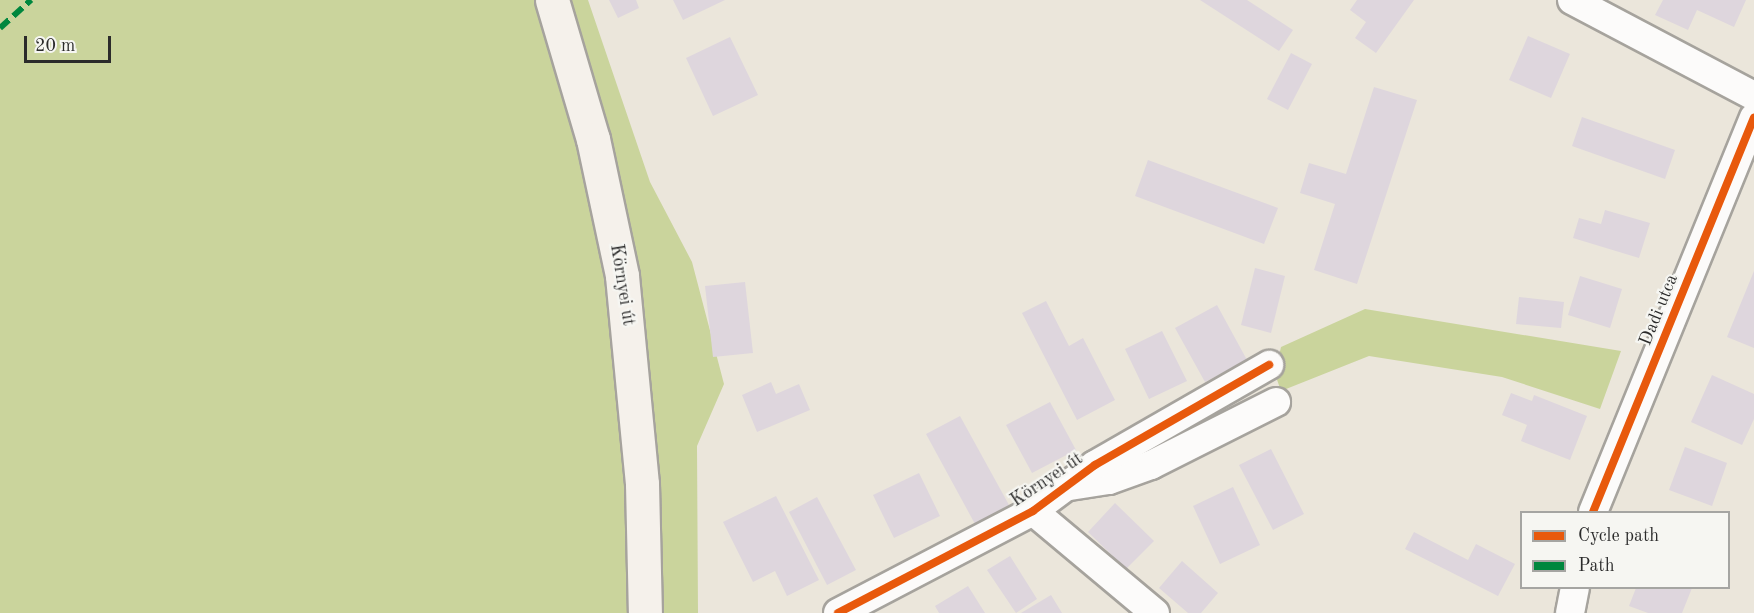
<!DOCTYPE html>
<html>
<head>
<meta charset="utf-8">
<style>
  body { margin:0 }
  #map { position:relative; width:1754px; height:613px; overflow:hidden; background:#ebe6db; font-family:"Old Standard TT",serif }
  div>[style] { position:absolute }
  .green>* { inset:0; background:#cad49c }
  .building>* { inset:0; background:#ded6dd }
  .roads { filter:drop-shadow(2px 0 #a6a39d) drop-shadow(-2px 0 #a6a39d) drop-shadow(0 2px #a6a39d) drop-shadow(0 -2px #a6a39d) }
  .street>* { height:28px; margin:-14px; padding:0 14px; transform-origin:14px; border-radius:14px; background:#fcfbfa }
  .secondary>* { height:33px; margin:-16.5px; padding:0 16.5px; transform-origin:16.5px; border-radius:16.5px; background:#f5f1eb }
  .quiet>* { height:6px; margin-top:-3px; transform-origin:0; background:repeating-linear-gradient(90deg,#00873e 0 12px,transparent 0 18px) }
  .cycleway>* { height:8px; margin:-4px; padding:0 4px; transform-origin:4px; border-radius:4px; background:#e8590c }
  span { translate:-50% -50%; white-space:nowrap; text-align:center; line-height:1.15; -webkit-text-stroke:4.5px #f6f6f2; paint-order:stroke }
  .street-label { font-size:18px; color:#2b2b2b }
  .legend { position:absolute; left:1520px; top:511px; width:210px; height:78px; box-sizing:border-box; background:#f6f6f2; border:2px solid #a5a5a2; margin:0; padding:8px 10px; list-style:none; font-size:18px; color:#2b2b2b }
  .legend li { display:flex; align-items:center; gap:12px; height:30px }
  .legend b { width:30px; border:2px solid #a5a5a2 }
  .scale { position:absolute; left:24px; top:36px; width:87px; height:27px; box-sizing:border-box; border:3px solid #2b2b2b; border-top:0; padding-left:8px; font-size:18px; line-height:21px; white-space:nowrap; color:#2b2b2b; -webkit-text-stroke:4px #f6f6f2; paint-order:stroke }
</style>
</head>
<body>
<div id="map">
  <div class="green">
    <i style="clip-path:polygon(0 0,588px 0,650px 182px,692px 262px,724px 384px,697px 446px,698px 613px,0 613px)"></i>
    <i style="clip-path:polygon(1365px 309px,1621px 351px,1600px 409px,1502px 377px,1369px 356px,1281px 391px,1275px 374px,1281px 347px)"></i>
  </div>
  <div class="building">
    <i style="clip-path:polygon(609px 0,636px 0,639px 8px,618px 18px)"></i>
    <i style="clip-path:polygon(673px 0,725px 0,683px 20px)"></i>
    <i style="clip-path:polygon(1200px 0,1247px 0,1293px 30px,1279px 51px)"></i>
    <i style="clip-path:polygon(1357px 0,1414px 0,1376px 53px,1355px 38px,1366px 22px,1350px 10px)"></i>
    <i style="clip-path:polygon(1663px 0,1746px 0,1734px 27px,1697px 10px,1688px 30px,1655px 15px)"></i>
    <i style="clip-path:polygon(1528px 36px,1570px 54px,1551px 98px,1509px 80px)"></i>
    <i style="clip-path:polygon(730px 37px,758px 95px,713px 116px,686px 58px)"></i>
    <i style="clip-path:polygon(1291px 53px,1312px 64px,1288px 110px,1267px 99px)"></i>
    <i style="clip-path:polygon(1374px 87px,1417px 100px,1357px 284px,1314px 270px,1335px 204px,1300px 193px,1309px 163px,1346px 174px)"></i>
    <i style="clip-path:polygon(1582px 117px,1675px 150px,1665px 179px,1572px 146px)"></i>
    <i style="clip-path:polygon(1148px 160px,1278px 208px,1264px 244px,1135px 196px)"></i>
    <i style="clip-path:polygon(1605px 210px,1650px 223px,1639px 258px,1573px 238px,1579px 218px,1601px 224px)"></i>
    <i style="clip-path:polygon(1255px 268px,1285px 276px,1271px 333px,1241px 325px)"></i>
    <i style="clip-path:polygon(1754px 271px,1754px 348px,1727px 337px)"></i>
    <i style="clip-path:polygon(1580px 276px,1622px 289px,1610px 328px,1568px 315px)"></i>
    <i style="clip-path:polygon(745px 282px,753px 353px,713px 357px,705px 286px)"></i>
    <i style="clip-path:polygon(1519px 297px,1564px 302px,1561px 328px,1516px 324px)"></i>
    <i style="clip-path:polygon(1046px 301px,1069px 346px,1083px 338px,1115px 400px,1077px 420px,1022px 313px)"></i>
    <i style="clip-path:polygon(1217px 305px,1247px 360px,1205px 382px,1175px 328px)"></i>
    <i style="clip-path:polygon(1162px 331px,1187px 381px,1149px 399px,1125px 349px)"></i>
    <i style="clip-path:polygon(1712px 375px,1754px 394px,1754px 419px,1742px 445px,1691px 422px)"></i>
    <i style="clip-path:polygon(771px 382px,776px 394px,799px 384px,810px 410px,757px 432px,742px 395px)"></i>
    <i style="clip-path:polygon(1511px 393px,1532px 401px,1534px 395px,1587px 416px,1570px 460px,1521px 441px,1527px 425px,1502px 415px)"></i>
    <i style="clip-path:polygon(1050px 402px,1076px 450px,1032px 473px,1006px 425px)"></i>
    <i style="clip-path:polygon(960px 416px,1009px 505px,975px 524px,926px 434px)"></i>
    <i style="clip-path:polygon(1685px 447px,1727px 463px,1712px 506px,1669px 490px)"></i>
    <i style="clip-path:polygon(1271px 449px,1304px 514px,1273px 530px,1239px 465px)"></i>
    <i style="clip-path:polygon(919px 473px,940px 516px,894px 538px,873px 495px)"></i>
    <i style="clip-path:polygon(1233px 487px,1260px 545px,1220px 564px,1193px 506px)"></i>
    <i style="clip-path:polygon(776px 496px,819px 580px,787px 596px,775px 571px,753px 582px,723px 522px)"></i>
    <i style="clip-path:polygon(817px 497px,856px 570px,827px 585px,789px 512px)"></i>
    <i style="clip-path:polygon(1115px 503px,1154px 541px,1126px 569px,1088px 532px)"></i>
    <i style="clip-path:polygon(1414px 532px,1468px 560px,1476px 544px,1515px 564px,1498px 596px,1405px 549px)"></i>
    <i style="clip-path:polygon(1010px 556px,1037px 599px,1016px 613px,987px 570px)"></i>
    <i style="clip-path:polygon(1182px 561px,1218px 593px,1201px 613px,1188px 613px,1159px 588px)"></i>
    <i style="clip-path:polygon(968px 586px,985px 613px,939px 613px,935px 606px)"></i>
    <i style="clip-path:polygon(1636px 588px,1692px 588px,1682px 613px,1648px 613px,1629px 606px)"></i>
    <i style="clip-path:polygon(1051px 595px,1062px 613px,1021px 613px)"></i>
  </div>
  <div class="roads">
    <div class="street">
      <i style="left:1572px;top:0;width:206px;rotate:27.8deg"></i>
      <i style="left:1070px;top:486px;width:39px;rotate:-9deg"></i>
      <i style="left:1109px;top:480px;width:45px;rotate:-19.7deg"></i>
      <i style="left:1151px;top:465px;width:140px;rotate:-26.7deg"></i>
      <i style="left:1033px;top:511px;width:159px;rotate:39.9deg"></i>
      <i style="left:1593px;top:512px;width:426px;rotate:-67.8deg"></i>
      <i style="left:838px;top:613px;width:220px;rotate:-27.6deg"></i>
      <i style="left:1033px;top:511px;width:77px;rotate:-36.6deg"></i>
      <i style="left:1095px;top:465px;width:201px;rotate:-29.9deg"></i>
      <i style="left:1570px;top:613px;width:25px;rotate:-79deg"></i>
    </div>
    <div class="secondary">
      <i style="left:552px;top:0;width:145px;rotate:73.6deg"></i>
      <i style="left:593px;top:139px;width:140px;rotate:78deg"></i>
      <i style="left:622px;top:276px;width:209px;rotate:84.5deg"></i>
      <i style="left:642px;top:484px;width:129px;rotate:88.7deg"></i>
    </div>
  </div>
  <div class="quiet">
    <i style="left:0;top:28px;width:42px;rotate:-42.1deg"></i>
  </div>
  <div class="cycleway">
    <i style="left:1593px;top:512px;width:426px;rotate:-67.8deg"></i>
    <i style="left:838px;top:613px;width:220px;rotate:-27.6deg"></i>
    <i style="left:1033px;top:511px;width:77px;rotate:-36.6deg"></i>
    <i style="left:1095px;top:465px;width:201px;rotate:-29.9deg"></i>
  </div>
  <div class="street-label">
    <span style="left:622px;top:285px;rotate:81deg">Környei út</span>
    <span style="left:1659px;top:310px;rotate:-68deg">Dadi utca</span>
    <span style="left:1047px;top:480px;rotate:-34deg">Környei út</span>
  </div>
  <ul class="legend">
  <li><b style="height:8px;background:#e8590c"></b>Cycle path</li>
  <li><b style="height:8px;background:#00873e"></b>Path</li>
  </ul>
  <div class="scale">20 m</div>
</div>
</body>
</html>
